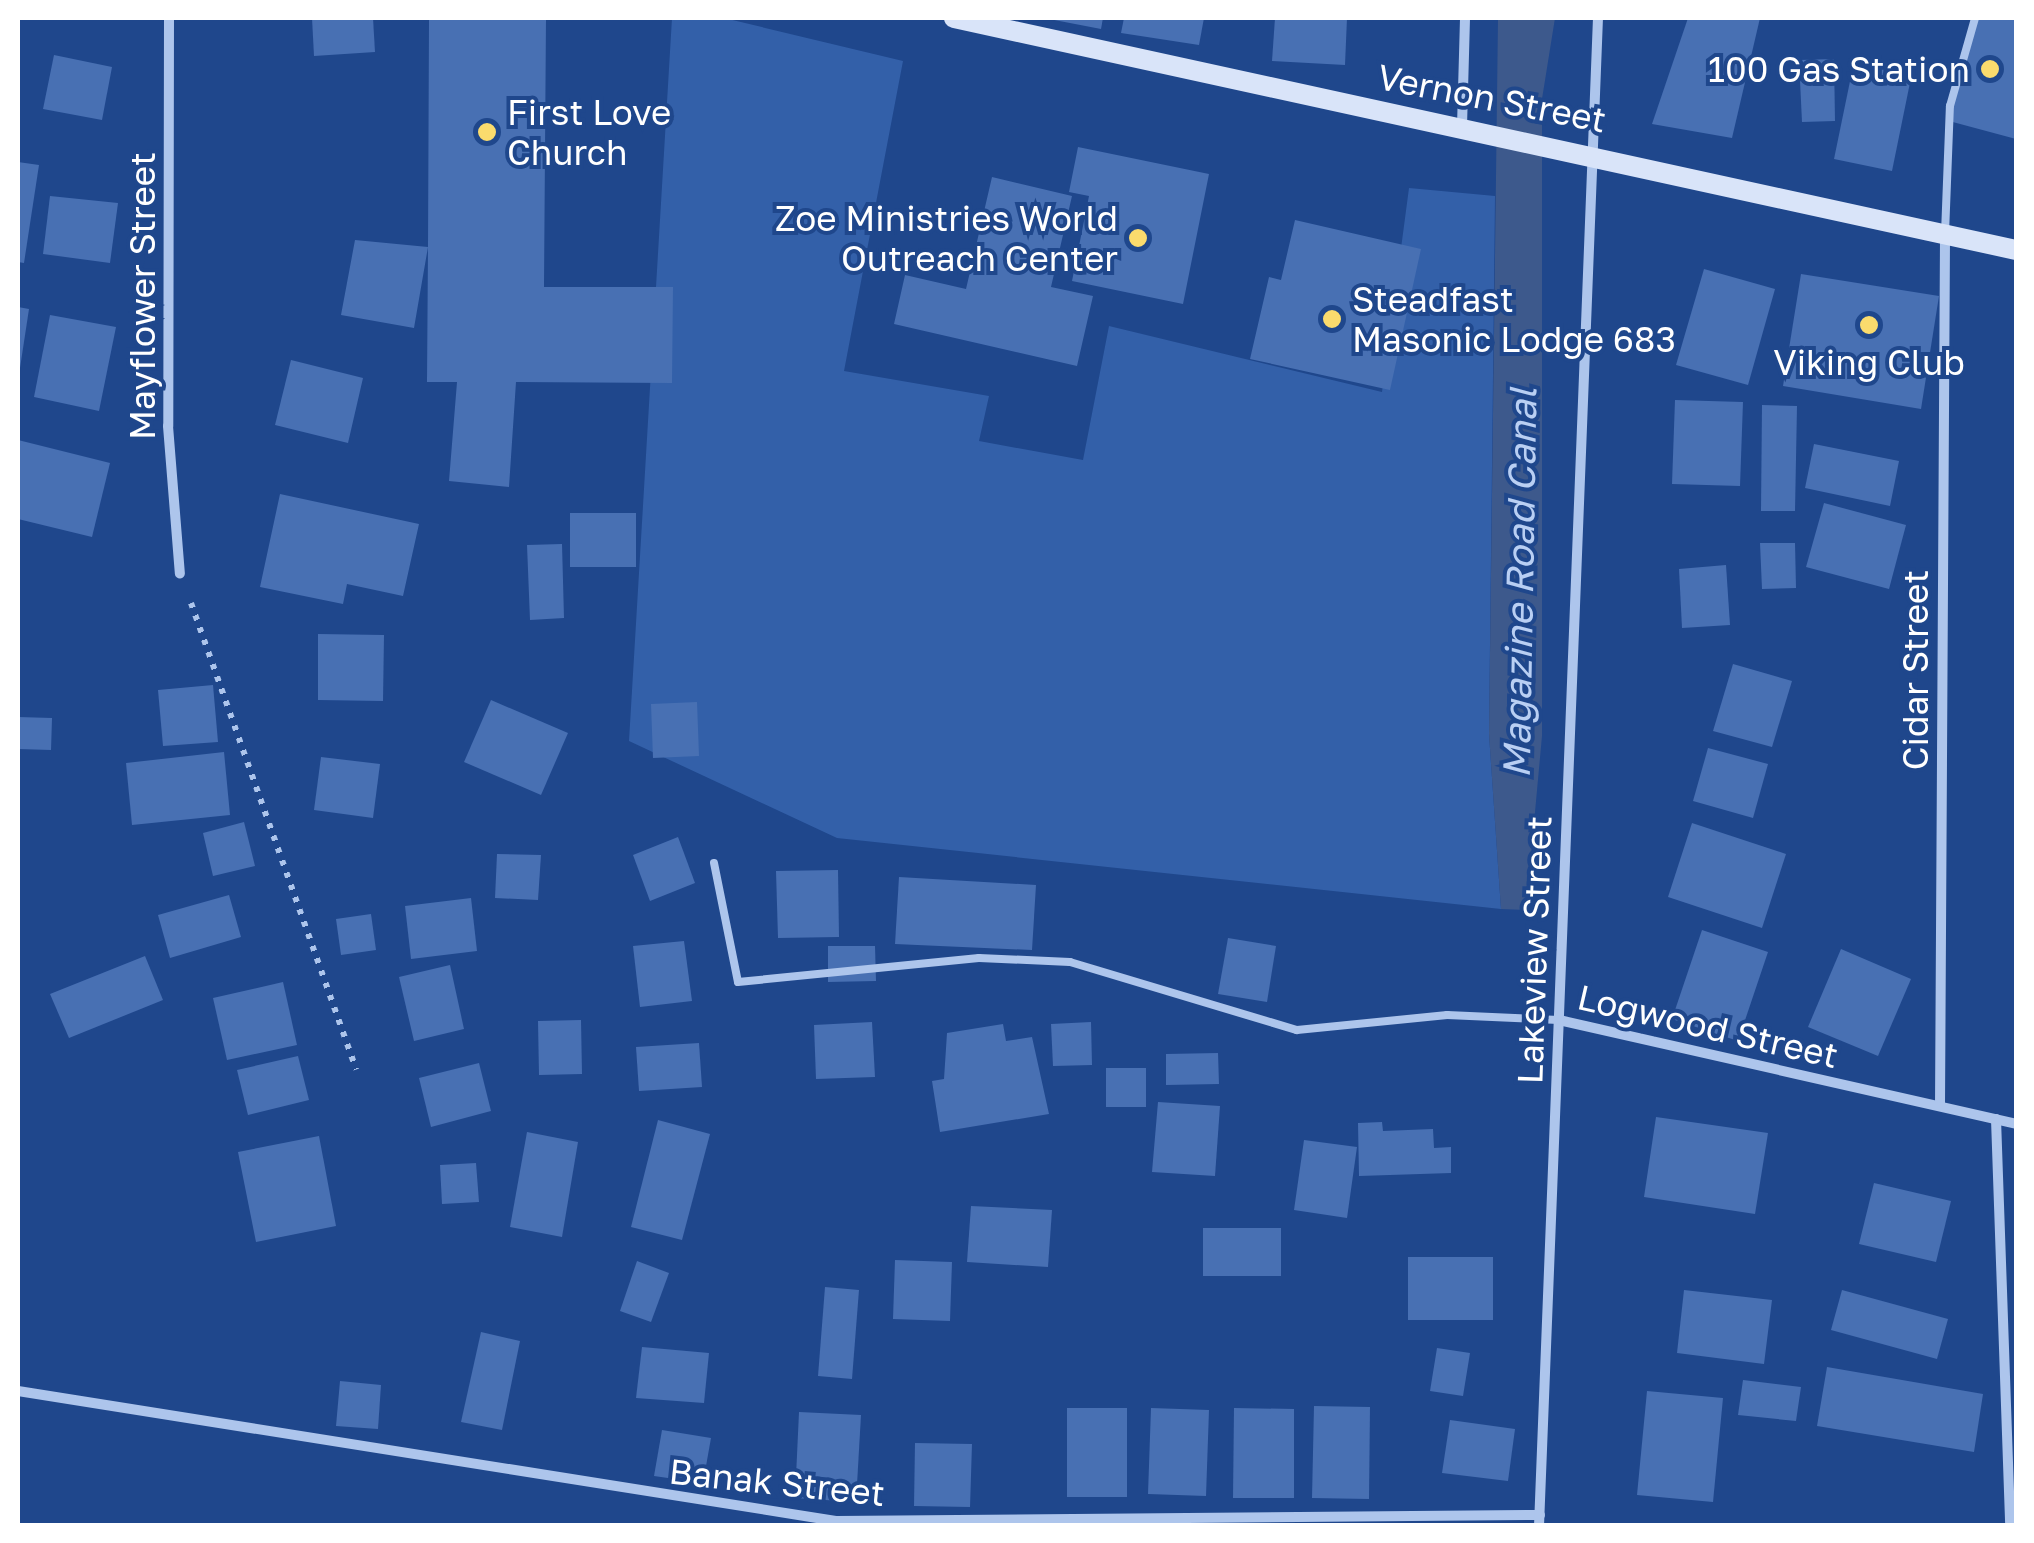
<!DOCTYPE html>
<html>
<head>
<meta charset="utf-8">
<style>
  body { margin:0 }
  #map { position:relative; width:2034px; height:1543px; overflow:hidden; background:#1f478c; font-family:"Golos Text",sans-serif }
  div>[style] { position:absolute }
  .green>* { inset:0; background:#3360a9 }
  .water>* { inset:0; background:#3d598c }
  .building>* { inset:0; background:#4870b3 }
  .path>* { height:6px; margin-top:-3px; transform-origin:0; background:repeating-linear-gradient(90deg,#adc5ec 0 5px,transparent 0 13px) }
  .lane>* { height:8px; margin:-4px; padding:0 4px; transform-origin:4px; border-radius:4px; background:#adc5ec }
  .street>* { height:10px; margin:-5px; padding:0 5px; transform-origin:5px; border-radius:5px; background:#adc5ec }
  .secondary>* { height:20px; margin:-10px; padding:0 10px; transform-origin:10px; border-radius:10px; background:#d9e4f9 }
  .dots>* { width:28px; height:28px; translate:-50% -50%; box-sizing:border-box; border:5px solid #1f478c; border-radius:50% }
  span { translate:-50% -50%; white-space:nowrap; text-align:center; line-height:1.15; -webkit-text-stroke:8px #1f478c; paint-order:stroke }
  .poi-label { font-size:35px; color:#fff }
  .right { translate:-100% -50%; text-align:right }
  .left { translate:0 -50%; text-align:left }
  .street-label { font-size:35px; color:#fff }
  .water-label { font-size:38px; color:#b9cff3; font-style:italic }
  .frame { position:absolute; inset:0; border:20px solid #fff; pointer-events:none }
</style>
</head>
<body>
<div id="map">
  <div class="green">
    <i style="clip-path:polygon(672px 18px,724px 18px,903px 61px,844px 371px,989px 396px,979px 441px,1083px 460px,1109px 326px,1382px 392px,1409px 188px,1495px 196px,1489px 734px,1501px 909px,837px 838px,629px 741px)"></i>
  </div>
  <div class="water">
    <i style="clip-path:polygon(1498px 18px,1555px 18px,1542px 99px,1542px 736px,1526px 910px,1501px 909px,1489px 734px)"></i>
  </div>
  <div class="building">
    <i style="clip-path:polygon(312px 18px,373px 18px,375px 52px,314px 56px)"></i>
    <i style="clip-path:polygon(429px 18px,546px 18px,544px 287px,673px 287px,672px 383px,516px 382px,509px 487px,449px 481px,457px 382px,427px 382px,428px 247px,414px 328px,341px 315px,355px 240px,428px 247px)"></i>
    <i style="clip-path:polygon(1044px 18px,1103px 18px,1101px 29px)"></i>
    <i style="clip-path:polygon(1124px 18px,1204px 18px,1199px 45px,1121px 33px)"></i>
    <i style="clip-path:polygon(1275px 18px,1347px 18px,1345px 65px,1272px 61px)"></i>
    <i style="clip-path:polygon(1688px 18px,1760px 18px,1732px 138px,1652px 124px)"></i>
    <i style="clip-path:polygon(1976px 18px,2016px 18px,2016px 139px,1949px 121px)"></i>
    <i style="clip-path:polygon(54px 55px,112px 67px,102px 120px,43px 109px)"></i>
    <i style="clip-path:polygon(1855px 57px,1913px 68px,1892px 171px,1834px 159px)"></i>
    <i style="clip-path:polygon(1834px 59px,1835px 121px,1802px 122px,1799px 60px)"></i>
    <i style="clip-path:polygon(1078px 147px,1209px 174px,1183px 304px,1072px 281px,1089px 196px,1069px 192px)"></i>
    <i style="clip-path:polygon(18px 162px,39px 165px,24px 263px,18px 262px)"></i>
    <i style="clip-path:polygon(992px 177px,1072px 196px,1051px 287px,1093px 296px,1077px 366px,894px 324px,905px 275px,966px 289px)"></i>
    <i style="clip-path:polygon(50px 196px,118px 203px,110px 263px,43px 254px)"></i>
    <i style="clip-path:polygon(1295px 220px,1421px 249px,1390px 390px,1250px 359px,1269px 277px,1281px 280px)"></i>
    <i style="clip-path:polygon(1704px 269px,1775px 289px,1748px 385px,1676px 365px)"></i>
    <i style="clip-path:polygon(1801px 274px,1939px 296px,1921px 409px,1783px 386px)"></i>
    <i style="clip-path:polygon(18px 307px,29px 309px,20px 368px,18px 368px)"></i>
    <i style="clip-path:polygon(50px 315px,116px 327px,99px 411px,34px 397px)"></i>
    <i style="clip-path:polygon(291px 360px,363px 378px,348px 443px,275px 425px)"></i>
    <i style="clip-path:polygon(1675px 400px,1743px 402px,1740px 486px,1672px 484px)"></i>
    <i style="clip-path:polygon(1762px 405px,1797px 406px,1795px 511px,1761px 511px)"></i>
    <i style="clip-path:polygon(18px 440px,110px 463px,92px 537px,18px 519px)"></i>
    <i style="clip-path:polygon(1814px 444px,1899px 461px,1890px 506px,1805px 488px)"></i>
    <i style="clip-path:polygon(280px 494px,419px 524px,403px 596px,347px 584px,343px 604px,260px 587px)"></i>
    <i style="clip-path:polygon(1824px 503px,1906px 525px,1889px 589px,1806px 567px)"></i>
    <i style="clip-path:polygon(570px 513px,636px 513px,636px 567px,570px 567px)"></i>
    <i style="clip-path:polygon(1760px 543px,1795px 543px,1796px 588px,1762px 589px)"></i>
    <i style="clip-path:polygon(562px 544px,564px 618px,530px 620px,527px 545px)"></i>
    <i style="clip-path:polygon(1726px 565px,1730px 625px,1682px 628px,1679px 569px)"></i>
    <i style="clip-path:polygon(318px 634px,384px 635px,383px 701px,318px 700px)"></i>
    <i style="clip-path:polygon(1733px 664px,1792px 681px,1772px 747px,1713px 731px)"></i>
    <i style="clip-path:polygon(213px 685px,218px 742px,163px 746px,158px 690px)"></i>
    <i style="clip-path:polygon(491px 700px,568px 733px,541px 795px,464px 762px)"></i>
    <i style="clip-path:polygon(697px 702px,699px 756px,653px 758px,651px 704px)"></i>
    <i style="clip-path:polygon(18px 717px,52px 718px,51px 750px,18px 749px)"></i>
    <i style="clip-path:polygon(1708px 748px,1768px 764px,1753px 818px,1693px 801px)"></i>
    <i style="clip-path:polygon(224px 752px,230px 815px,132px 825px,126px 763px)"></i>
    <i style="clip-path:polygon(321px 757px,380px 764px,373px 818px,314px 810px)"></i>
    <i style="clip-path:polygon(244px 822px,255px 866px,213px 876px,203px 833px)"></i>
    <i style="clip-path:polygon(1692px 823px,1786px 854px,1762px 928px,1668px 897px)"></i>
    <i style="clip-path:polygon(678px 837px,695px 883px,650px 901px,633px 855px)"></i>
    <i style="clip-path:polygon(497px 854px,541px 855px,538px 900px,495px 898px)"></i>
    <i style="clip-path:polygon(838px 870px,839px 937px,778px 938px,776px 871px)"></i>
    <i style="clip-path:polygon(899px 877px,1036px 885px,1032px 950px,895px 944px)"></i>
    <i style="clip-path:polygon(229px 895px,241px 937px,170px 958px,158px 915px)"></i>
    <i style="clip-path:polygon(471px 898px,477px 951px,411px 959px,405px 906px)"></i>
    <i style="clip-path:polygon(371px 914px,376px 950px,341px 955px,336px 919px)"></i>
    <i style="clip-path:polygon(1702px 930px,1768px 952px,1738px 1041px,1672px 1019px)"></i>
    <i style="clip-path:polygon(1228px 938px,1276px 946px,1267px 1002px,1218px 994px)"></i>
    <i style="clip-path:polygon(684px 941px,692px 1001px,640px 1007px,633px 946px)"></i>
    <i style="clip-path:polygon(828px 946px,875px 946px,876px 981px,828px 982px)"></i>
    <i style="clip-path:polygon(1841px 949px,1911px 979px,1878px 1056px,1808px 1027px)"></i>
    <i style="clip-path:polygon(145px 956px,163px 1000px,69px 1038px,50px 994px)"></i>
    <i style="clip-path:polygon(450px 965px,464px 1029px,414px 1041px,399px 977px)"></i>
    <i style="clip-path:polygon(283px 982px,297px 1045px,227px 1060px,213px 998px)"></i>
    <i style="clip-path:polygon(581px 1020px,582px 1074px,539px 1075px,538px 1021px)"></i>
    <i style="clip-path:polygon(872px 1022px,875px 1077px,816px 1079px,814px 1025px)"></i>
    <i style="clip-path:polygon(1091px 1022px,1092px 1065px,1053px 1066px,1051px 1024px)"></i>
    <i style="clip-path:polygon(1003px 1024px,1006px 1041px,1032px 1037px,1049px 1114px,940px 1132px,932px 1081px,944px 1079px,947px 1033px)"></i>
    <i style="clip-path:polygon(699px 1043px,702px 1087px,639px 1091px,636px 1047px)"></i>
    <i style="clip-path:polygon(1218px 1053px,1219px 1084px,1166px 1085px,1166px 1054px)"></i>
    <i style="clip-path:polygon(298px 1056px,309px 1100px,248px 1115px,237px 1070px)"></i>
    <i style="clip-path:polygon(479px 1063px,491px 1111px,431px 1127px,419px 1078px)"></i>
    <i style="clip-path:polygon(1106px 1068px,1146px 1068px,1146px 1107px,1106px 1107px)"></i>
    <i style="clip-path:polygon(1158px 1102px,1220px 1106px,1215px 1176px,1152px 1172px)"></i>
    <i style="clip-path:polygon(1656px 1117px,1768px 1133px,1755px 1214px,1644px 1197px)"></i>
    <i style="clip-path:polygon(658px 1120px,710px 1134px,682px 1240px,631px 1227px)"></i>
    <i style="clip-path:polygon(1382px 1122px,1383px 1131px,1433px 1129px,1434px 1148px,1451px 1147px,1451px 1173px,1359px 1176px,1358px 1123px)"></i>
    <i style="clip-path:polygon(527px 1132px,578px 1142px,562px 1237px,510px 1227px)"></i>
    <i style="clip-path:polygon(319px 1136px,336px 1226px,256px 1242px,238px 1152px)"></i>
    <i style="clip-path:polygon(1304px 1140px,1357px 1147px,1347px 1218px,1294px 1210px)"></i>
    <i style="clip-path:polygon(476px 1163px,479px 1202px,442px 1204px,440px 1165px)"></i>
    <i style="clip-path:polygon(1874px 1183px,1951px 1201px,1936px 1262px,1859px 1244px)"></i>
    <i style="clip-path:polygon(971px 1206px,1052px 1210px,1048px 1267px,967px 1262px)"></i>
    <i style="clip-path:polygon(1203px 1228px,1281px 1228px,1281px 1276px,1203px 1276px)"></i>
    <i style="clip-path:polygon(1408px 1257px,1493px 1257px,1493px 1320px,1408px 1320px)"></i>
    <i style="clip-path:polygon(895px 1260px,952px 1262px,950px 1321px,893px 1319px)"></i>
    <i style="clip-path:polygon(637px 1261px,669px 1273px,651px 1322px,620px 1311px)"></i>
    <i style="clip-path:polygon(825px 1287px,859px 1290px,852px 1379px,818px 1376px)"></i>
    <i style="clip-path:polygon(1684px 1290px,1772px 1300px,1764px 1364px,1677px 1353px)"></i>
    <i style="clip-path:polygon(1842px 1290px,1948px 1319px,1937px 1359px,1831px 1330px)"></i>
    <i style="clip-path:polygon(481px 1332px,520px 1341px,502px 1430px,461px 1422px)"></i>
    <i style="clip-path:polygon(642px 1347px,709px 1353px,704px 1403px,636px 1398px)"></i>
    <i style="clip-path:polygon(1437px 1348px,1470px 1353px,1463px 1396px,1430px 1391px)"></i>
    <i style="clip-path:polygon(1827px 1367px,1983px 1394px,1974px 1452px,1817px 1426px)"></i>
    <i style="clip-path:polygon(1743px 1380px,1801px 1387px,1796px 1421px,1738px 1415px)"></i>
    <i style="clip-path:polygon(340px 1381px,381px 1385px,378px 1429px,336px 1426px)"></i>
    <i style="clip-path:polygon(1647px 1391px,1723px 1398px,1713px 1502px,1637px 1495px)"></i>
    <i style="clip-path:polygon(1314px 1406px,1370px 1407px,1369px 1499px,1312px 1498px)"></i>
    <i style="clip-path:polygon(1067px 1408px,1127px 1408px,1127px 1497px,1067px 1497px)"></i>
    <i style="clip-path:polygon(1151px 1408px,1209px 1410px,1206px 1496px,1148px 1494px)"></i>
    <i style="clip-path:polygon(1234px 1408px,1294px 1409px,1294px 1498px,1233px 1498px)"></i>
    <i style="clip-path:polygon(799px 1412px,861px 1415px,856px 1502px,795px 1498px)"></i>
    <i style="clip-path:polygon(1450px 1420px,1515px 1429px,1508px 1481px,1442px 1473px)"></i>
    <i style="clip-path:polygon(662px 1430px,711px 1438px,703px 1483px,654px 1476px)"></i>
    <i style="clip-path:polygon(915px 1443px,972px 1444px,970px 1507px,914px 1506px)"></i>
  </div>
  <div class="path">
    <i style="left:191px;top:603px;width:495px;rotate:70.5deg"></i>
  </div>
  <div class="lane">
    <i style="left:1945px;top:234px;width:128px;rotate:-87.8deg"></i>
    <i style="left:1950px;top:106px;width:91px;rotate:-74.1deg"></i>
    <i style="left:714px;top:863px;width:121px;rotate:78.6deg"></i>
    <i style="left:738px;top:982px;width:242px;rotate:-5.7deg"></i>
    <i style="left:979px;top:958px;width:91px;rotate:2.5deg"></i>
    <i style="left:1070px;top:962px;width:237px;rotate:16.7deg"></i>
    <i style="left:1297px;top:1030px;width:151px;rotate:-5.7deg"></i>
    <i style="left:1447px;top:1015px;width:112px;rotate:2.6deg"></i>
  </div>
  <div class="street">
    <i style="left:169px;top:18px;width:408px;rotate:90.1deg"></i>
    <i style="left:168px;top:426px;width:148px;rotate:85.4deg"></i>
    <i style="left:1462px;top:126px;width:108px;rotate:-88.4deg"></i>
    <i style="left:1559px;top:1020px;width:469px;rotate:12.8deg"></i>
    <i style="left:1940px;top:1106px;width:871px;rotate:-89.67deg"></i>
    <i style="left:1996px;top:1119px;width:407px;rotate:88deg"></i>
    <i style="left:18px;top:1391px;width:828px;rotate:9.03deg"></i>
    <i style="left:836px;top:1521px;width:704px;rotate:-0.49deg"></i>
    <i style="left:1539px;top:1526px;width:1509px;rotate:-87.76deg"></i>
  </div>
  <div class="secondary">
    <i style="left:954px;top:18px;width:1087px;rotate:12.32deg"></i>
  </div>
  <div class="dots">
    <i style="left:1990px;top:69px;background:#fadb6d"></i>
    <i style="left:487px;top:132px;background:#fadb6d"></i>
    <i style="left:1138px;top:238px;background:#fadb6d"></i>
    <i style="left:1332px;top:319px;background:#fadb6d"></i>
    <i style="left:1869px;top:325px;background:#fadb6d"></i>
  </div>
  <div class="poi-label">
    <span class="right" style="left:1970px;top:69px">100 Gas Station</span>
    <span class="left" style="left:507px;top:132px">First Love<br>Church</span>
    <span class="right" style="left:1118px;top:238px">Zoe Ministries World<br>Outreach Center</span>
    <span class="left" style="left:1352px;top:319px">Steadfast<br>Masonic Lodge 683</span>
    <span style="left:1869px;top:362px">Viking Club</span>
  </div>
  <div class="street-label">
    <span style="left:1492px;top:98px;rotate:11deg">Vernon Street</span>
    <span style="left:142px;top:296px;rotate:-90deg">Mayflower Street</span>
    <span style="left:1915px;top:670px;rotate:-90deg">Cidar Street</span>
    <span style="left:1534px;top:950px;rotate:-88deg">Lakeview Street</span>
    <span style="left:1708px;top:1026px;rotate:13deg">Logwood Street</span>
    <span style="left:777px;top:1482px;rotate:6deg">Banak Street</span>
  </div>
  <div class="water-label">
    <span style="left:1519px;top:583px;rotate:-89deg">Magazine Road Canal</span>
  </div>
  <div class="frame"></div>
</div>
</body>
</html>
